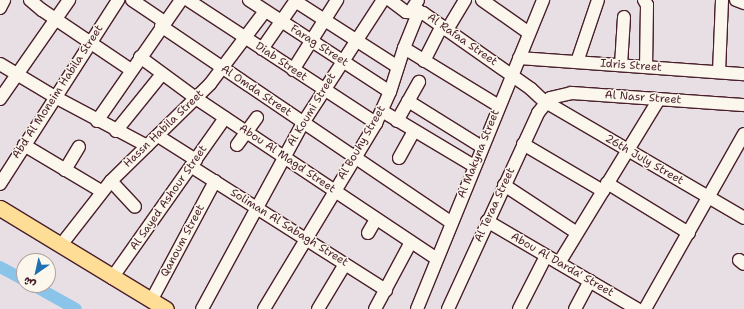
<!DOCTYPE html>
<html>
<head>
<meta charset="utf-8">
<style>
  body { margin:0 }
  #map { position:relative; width:744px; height:309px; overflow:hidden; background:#e8dfe5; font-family:"Shantell Sans","Playpen Sans Arabic",sans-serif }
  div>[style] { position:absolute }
  .canal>* { height:12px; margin:-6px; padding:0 6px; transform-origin:6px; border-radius:6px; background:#8ac4e9 }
  .roads { filter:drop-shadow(1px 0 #4a1f2b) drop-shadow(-1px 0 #4a1f2b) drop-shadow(0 1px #4a1f2b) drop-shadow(0 -1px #4a1f2b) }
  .minor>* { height:12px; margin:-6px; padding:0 6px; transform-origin:6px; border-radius:6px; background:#fbf7ec }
  .major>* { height:15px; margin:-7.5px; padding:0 7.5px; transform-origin:7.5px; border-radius:7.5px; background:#fedd96 }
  span { translate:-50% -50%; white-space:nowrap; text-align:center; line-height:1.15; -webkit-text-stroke:3px #fbf7ec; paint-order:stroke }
  .street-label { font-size:11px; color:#4a1f2b }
  .north { position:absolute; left:16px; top:253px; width:40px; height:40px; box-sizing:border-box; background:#fbf7ec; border:1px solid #b4a19f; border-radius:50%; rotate:214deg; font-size:11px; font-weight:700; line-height:16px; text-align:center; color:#4a1f2b }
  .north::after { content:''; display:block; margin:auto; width:14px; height:18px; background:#1f6fb2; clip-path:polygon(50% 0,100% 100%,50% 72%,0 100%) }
</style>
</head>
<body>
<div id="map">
  <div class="canal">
    <i style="left:0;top:267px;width:27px;rotate:28deg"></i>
    <i style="left:33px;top:285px;width:49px;rotate:29.2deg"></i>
  </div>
  <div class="roads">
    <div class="minor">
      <i style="left:30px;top:0;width:16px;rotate:40deg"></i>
      <i style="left:42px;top:10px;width:107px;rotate:34deg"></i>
      <i style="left:132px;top:0;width:40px;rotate:34deg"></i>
      <i style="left:188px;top:0;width:225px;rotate:33.2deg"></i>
      <i style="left:249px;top:0;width:168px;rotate:33.1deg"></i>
      <i style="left:390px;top:0;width:20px;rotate:37deg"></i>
      <i style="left:406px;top:12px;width:17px;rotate:3deg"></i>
      <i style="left:423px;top:13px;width:132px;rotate:35.1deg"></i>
      <i style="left:531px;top:89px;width:18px;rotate:43deg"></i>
      <i style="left:544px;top:101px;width:232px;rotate:30.3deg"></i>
      <i style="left:482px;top:0;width:57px;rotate:35.1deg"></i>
      <i style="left:644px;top:0;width:6px;rotate:59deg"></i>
      <i style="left:647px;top:5px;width:62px;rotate:90.9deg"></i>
      <i style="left:736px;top:0;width:9px;rotate:21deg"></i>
      <i style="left:295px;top:1px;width:122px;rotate:32.7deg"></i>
      <i style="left:0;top:8px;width:9px;rotate:-63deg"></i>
      <i style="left:410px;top:12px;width:14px;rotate:-56deg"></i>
      <i style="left:161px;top:26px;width:350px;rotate:34.1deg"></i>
      <i style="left:447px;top:30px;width:35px;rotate:-59deg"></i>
      <i style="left:404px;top:48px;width:111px;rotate:31.4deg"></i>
      <i style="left:262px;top:49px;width:60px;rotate:-55.2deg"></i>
      <i style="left:140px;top:57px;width:71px;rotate:36.4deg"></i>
      <i style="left:197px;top:99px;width:288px;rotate:33.7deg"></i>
      <i style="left:519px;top:58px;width:226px;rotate:4.1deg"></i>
      <i style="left:424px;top:61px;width:39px;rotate:-63deg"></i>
      <i style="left:577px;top:62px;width:65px;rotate:-71.3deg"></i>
      <i style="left:0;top:64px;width:64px;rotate:31deg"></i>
      <i style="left:55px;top:97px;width:104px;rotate:28deg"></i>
      <i style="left:621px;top:65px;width:48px;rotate:-86.4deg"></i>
      <i style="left:293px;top:70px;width:83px;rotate:-57.8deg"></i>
      <i style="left:719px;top:72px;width:72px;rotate:-87.6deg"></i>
      <i style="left:0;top:99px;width:121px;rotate:-55.1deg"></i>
      <i style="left:408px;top:101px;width:87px;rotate:31.9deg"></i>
      <i style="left:382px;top:111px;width:107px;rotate:30.9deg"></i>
      <i style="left:97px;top:121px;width:147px;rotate:-55.2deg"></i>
      <i style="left:397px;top:121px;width:45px;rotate:-60.6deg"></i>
      <i style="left:116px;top:131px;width:73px;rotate:-51.1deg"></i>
      <i style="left:158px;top:136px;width:45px;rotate:32.3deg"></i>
      <i style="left:523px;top:144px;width:93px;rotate:30.4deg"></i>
      <i style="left:24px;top:145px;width:90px;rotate:30.9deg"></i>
      <i style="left:237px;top:145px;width:34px;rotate:-54deg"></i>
      <i style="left:399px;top:158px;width:31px;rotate:-61deg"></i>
      <i style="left:192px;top:167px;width:230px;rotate:32.4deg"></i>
      <i style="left:65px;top:170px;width:27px;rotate:-59deg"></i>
      <i style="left:111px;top:181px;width:35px;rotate:47deg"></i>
      <i style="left:607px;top:183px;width:96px;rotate:31.4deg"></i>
      <i style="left:0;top:184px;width:219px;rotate:-57.3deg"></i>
      <i style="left:504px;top:185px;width:87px;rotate:33.3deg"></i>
      <i style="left:487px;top:221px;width:174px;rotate:30.4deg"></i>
      <i style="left:368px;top:233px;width:16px;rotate:-60deg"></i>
      <i style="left:61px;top:245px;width:81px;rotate:-52deg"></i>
      <i style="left:111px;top:181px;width:139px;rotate:-44.4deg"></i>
      <i style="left:210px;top:84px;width:91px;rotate:-53deg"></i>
      <i style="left:739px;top:260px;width:6px;rotate:39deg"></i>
      <i style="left:559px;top:263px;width:192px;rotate:-58.6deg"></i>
      <i style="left:112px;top:278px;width:196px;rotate:-54.8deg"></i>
      <i style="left:151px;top:301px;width:136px;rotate:-61.9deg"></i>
      <i style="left:202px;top:309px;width:212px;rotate:-61.5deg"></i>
      <i style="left:303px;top:123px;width:147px;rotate:-57deg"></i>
      <i style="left:264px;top:309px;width:217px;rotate:-58.9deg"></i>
      <i style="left:376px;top:123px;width:34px;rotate:-66deg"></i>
      <i style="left:390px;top:92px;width:46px;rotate:-72.3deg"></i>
      <i style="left:404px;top:48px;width:40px;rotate:-68deg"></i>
      <i style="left:318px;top:309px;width:52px;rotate:-59deg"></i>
      <i style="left:375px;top:309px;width:76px;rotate:-61.8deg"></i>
      <i style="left:417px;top:309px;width:334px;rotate:-67.8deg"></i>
      <i style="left:448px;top:309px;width:216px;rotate:-65.3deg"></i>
      <i style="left:538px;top:113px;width:19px;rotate:-51deg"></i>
      <i style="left:550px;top:98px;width:22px;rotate:-13deg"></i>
      <i style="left:571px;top:93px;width:173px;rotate:4deg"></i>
      <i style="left:519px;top:309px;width:59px;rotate:-63deg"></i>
      <i style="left:575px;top:309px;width:32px;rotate:-62deg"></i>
      <i style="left:645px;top:309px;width:201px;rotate:-60.5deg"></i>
    </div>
    <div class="major">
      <i style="left:0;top:208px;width:194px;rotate:31.3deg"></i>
    </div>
  </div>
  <div class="street-label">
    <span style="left:462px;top:40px;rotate:35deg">Al Rafaa Street</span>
    <span style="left:319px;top:46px;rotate:33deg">Farag Street</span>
    <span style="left:281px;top:62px;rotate:34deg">Diab Street</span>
    <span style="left:631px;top:66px;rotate:4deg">Idris Street</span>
    <span style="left:256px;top:91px;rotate:34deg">Al Omda Street</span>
    <span style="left:58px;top:92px;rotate:-57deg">Abd Al Moneim Habila Street</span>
    <span style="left:643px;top:98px;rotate:4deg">Al Nasr Street</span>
    <span style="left:312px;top:110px;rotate:-59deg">Al Koumi Street</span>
    <span style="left:164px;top:129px;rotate:-44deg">Hassn Habila Street</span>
    <span style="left:362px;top:143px;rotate:-60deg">Al Bouhy Street</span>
    <span style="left:479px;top:154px;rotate:-68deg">Al Makyna Street</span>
    <span style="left:287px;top:159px;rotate:34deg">Abou Al Magd Street</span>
    <span style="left:644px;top:160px;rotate:30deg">26th July Street</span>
    <span style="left:169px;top:198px;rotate:-55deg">Al Sayed Ashour Street</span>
    <span style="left:495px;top:205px;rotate:-65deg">Al Teraa Street</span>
    <span style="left:289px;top:228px;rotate:32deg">Soliman Al Sabagh Street</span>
    <span style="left:183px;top:241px;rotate:-62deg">Qanoum Street</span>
    <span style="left:562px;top:265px;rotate:30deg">Abou Al Darda' Street</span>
  </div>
  <div class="north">ش</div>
</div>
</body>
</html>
